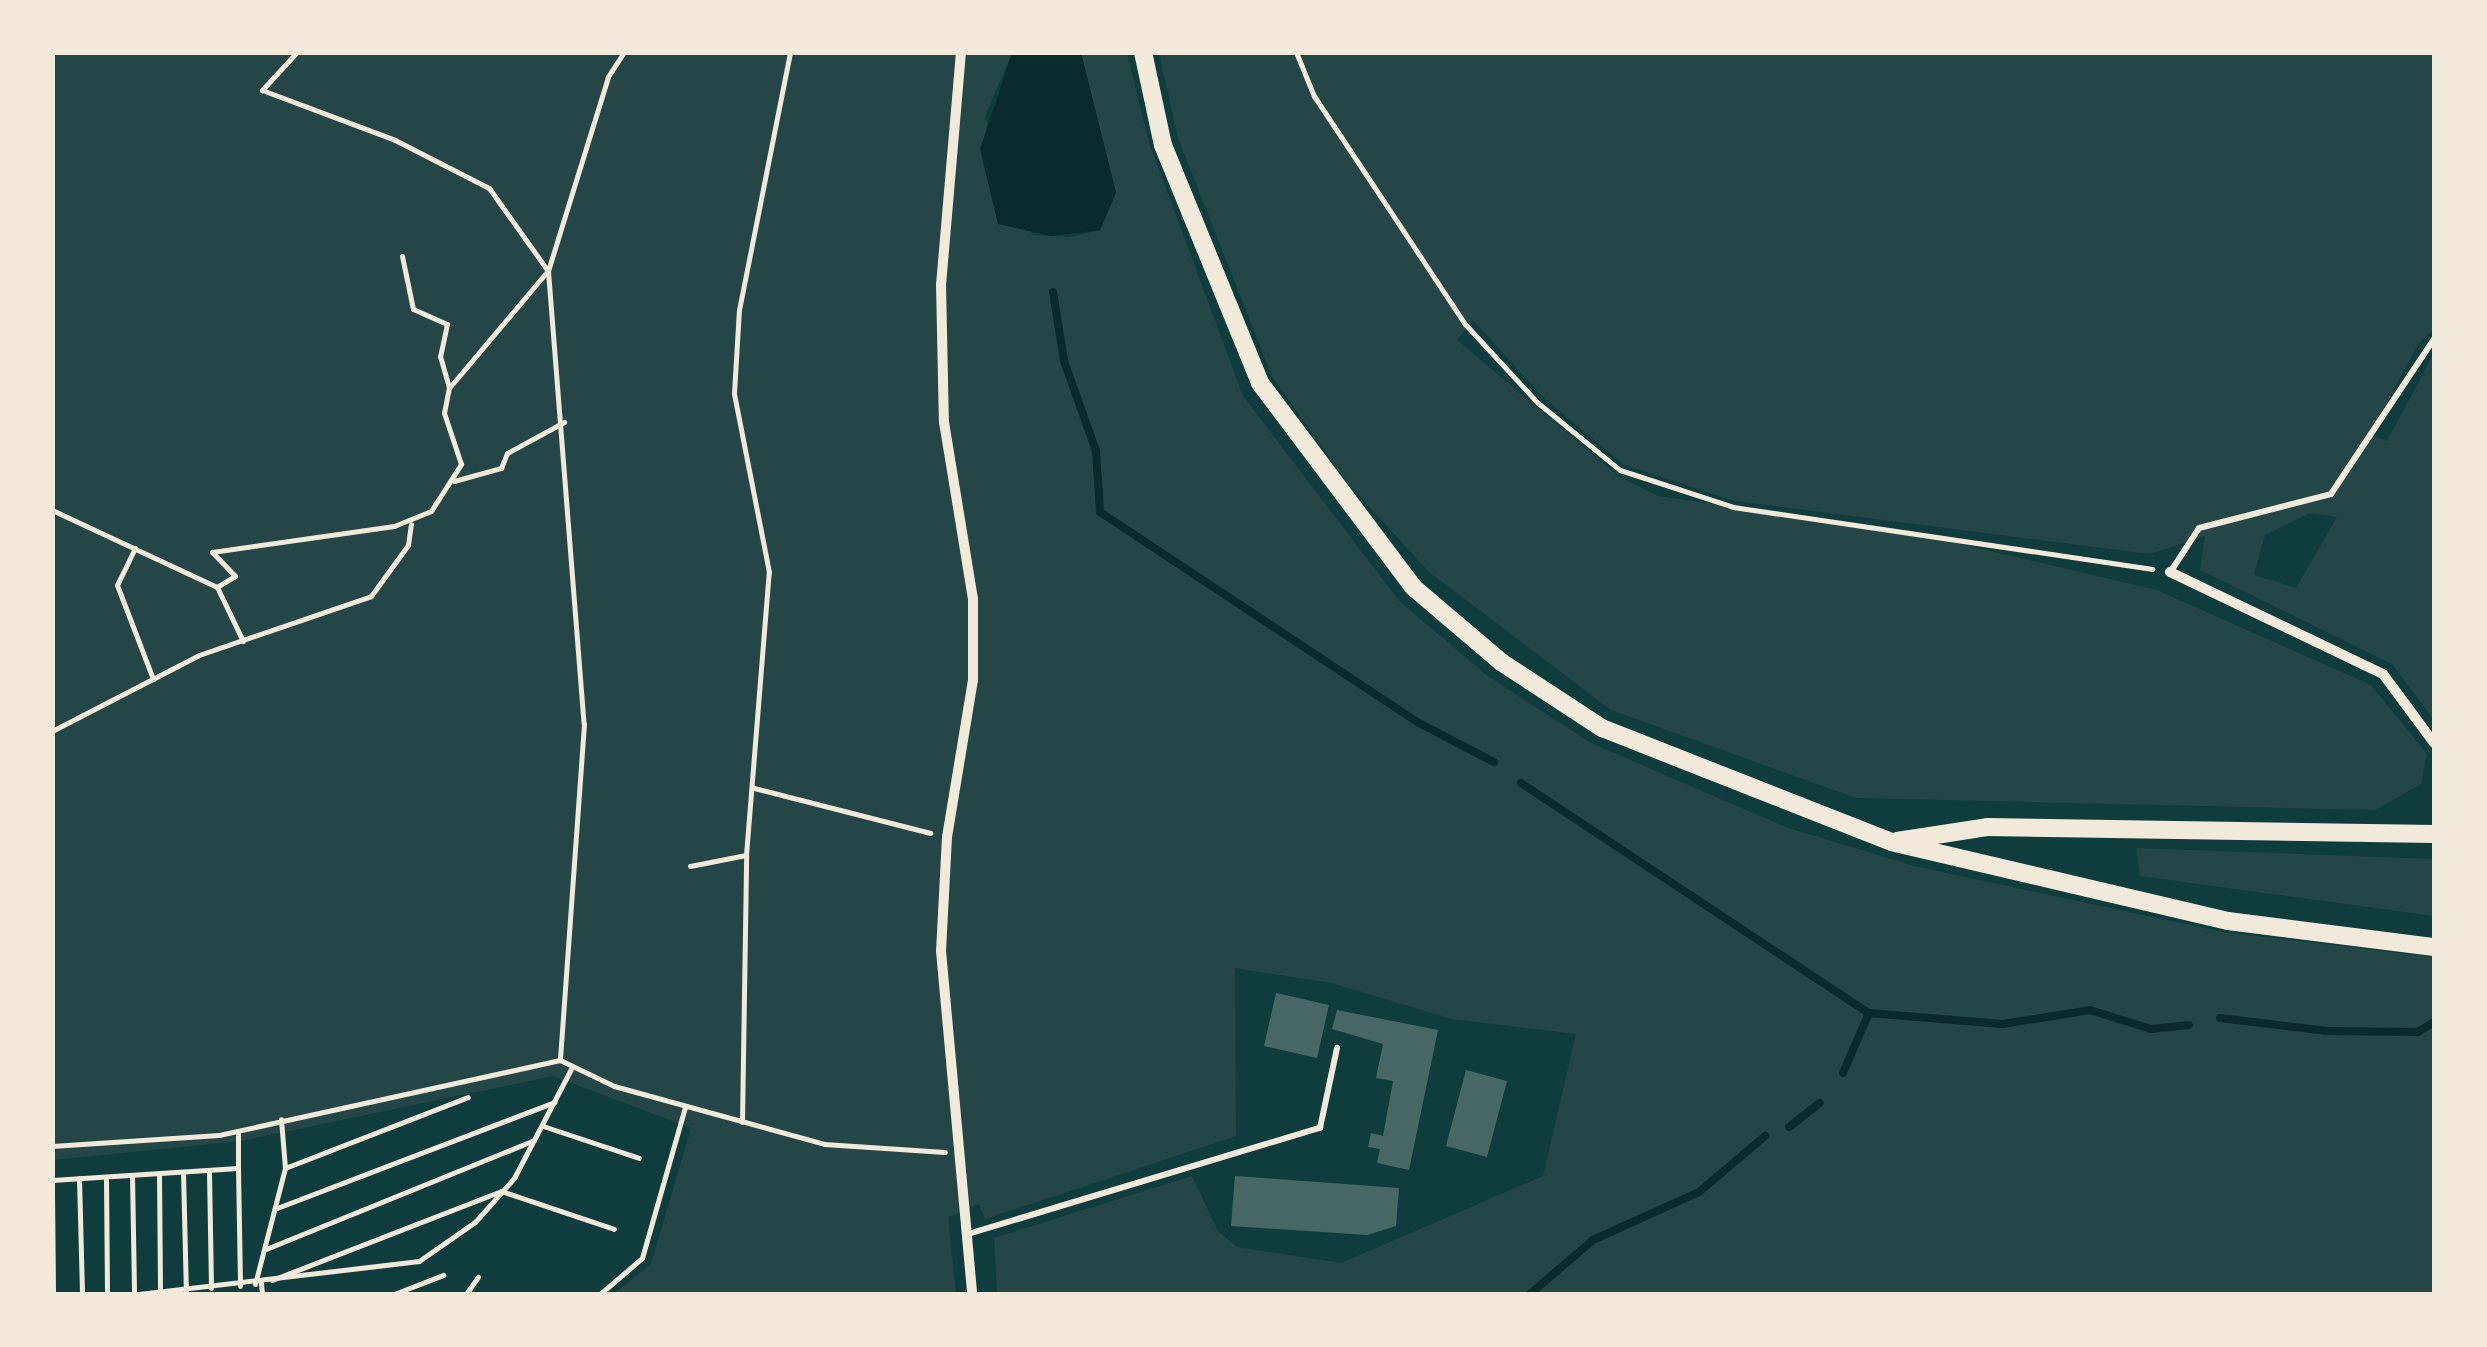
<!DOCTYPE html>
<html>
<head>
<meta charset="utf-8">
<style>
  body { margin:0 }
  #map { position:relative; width:2487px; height:1347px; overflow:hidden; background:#0f3d3e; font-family:"Fira Sans Condensed",sans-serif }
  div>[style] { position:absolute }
  .green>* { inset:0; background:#244646 }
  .water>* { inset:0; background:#0a2a2b }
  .stream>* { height:8px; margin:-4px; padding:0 4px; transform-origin:4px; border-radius:4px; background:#0a2a2b }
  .building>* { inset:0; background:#486865 }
  .path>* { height:5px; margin:-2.5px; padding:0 2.5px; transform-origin:2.5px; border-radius:2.5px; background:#f1e9da }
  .service>* { height:6px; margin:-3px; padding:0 3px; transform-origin:3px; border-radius:3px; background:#f1e9da }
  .minor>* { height:10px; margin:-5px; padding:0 5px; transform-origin:5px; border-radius:5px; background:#f1e9da }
  .secondary>* { height:18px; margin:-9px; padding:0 9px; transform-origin:9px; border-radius:9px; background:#f1e9da }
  span { translate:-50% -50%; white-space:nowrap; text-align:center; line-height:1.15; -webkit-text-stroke:8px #f1e9da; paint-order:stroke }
  .frame { position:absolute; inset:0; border:55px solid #f1e9da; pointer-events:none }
</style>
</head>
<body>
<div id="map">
  <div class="green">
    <i style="clip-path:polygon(53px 53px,1012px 53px,985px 117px,1032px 235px,1069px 237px,1100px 230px,1116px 193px,1081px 53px,1127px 53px,1149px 143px,1243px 396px,1400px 602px,1489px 677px,1591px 743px,1788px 828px,1914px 866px,2223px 932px,2434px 957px,2434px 1294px,997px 1294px,994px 1238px,1192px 1176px,1218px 1231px,1237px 1247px,1341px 1263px,1543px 1176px,1576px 1034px,1452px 1019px,1332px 983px,1235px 968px,1236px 1136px,985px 1219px,979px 1204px,948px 1217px,956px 1294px,614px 1294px,651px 1264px,691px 1128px,553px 1076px,241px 1141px,53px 1160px)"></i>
    <i style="clip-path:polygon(evenodd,1159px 53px,2434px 53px,2434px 329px,2418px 344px,2370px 435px,2387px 441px,2434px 353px,2434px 720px,2392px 664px,2200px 570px,2205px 536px,2150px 554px,1735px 501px,1624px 465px,1542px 396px,1473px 320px,1457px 340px,1618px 476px,1658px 496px,1914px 533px,2157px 590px,2371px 685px,2427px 754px,2421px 784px,2375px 810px,1856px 798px,1611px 710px,1429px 572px,1346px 481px,1272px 376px,1178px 138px,1159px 53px,2310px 513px,2337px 517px,2296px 588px,2254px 575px,2265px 535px,2310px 513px)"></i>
    <i style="clip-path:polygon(2136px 848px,2434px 859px,2434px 916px,2140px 876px)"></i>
  </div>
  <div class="water">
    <i style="clip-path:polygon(1012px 53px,1081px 53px,1116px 193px,1100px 230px,1051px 236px,998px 224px,980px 149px)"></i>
  </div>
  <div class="stream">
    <i style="left:1053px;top:292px;width:70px;rotate:80.9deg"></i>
    <i style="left:1064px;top:361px;width:96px;rotate:70.4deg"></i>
    <i style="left:1096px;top:451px;width:61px;rotate:86.2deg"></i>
    <i style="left:1100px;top:512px;width:380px;rotate:33.5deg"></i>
    <i style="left:1417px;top:722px;width:87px;rotate:27.5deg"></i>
    <i style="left:1521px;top:783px;width:417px;rotate:33.5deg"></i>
    <i style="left:1869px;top:1013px;width:134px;rotate:4.7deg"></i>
    <i style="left:2003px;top:1024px;width:88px;rotate:-9.1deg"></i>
    <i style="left:2090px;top:1010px;width:64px;rotate:17.3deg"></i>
    <i style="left:2151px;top:1029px;width:38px;rotate:-6deg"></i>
    <i style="left:2220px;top:1018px;width:108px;rotate:6.9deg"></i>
    <i style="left:2327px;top:1031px;width:91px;rotate:0.6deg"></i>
    <i style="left:2418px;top:1032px;width:19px;rotate:-32deg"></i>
    <i style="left:1843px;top:1073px;width:65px;rotate:-66.6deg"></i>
    <i style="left:1789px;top:1127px;width:39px;rotate:-38deg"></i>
    <i style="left:1530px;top:1294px;width:83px;rotate:-40.6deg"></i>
    <i style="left:1593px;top:1240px;width:116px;rotate:-24.4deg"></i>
    <i style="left:1699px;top:1192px;width:87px;rotate:-40.3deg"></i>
  </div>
  <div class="building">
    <i style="clip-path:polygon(1276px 993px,1329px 1005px,1317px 1058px,1264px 1046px)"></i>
    <i style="clip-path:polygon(1337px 1010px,1438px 1030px,1409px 1170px,1377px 1163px,1380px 1149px,1368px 1147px,1371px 1133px,1383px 1136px,1393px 1081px,1376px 1078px,1383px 1044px,1332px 1029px)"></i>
    <i style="clip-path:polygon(1466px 1070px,1507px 1081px,1487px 1157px,1446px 1146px)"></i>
    <i style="clip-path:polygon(1235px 1176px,1399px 1188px,1396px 1226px,1367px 1235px,1231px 1226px)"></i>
  </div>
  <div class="path">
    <i style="left:297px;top:52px;width:52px;rotate:132.6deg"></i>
    <i style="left:262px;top:90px;width:142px;rotate:20.6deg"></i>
    <i style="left:395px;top:140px;width:106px;rotate:27.1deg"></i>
    <i style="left:489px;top:188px;width:102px;rotate:54.6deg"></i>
    <i style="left:624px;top:52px;width:30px;rotate:123deg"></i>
    <i style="left:608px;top:77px;width:203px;rotate:107.2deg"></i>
    <i style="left:548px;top:271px;width:454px;rotate:85.5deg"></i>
    <i style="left:584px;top:724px;width:337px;rotate:94.1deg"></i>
    <i style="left:560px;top:1060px;width:60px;rotate:25.7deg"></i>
    <i style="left:614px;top:1086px;width:218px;rotate:15.4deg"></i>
    <i style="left:824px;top:1144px;width:121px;rotate:3.8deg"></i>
    <i style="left:1296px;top:52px;width:48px;rotate:67.8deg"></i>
    <i style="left:1314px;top:96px;width:273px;rotate:56.5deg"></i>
    <i style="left:1465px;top:324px;width:108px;rotate:47.3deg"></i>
    <i style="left:1538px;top:403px;width:106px;rotate:39.3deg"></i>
    <i style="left:1620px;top:470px;width:119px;rotate:18.1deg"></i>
    <i style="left:1733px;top:507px;width:424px;rotate:8.4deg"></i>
    <i style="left:402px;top:256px;width:54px;rotate:78.3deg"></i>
    <i style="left:413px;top:309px;width:37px;rotate:24deg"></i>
    <i style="left:447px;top:324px;width:33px;rotate:102deg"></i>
    <i style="left:440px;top:356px;width:33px;rotate:74deg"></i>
    <i style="left:454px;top:481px;width:49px;rotate:-15.5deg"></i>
    <i style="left:501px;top:468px;width:16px;rotate:-68deg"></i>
    <i style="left:507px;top:453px;width:65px;rotate:-28.5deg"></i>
    <i style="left:52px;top:510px;width:182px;rotate:25deg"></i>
    <i style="left:135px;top:548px;width:41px;rotate:115.9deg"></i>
    <i style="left:117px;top:585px;width:101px;rotate:69deg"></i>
    <i style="left:212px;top:552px;width:184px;rotate:-8.1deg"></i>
    <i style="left:394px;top:526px;width:40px;rotate:-22deg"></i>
    <i style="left:431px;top:511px;width:56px;rotate:-57.4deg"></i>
    <i style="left:461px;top:464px;width:54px;rotate:-108.4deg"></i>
    <i style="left:444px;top:413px;width:25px;rotate:-79deg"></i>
    <i style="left:449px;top:388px;width:150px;rotate:-49.9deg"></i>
    <i style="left:212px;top:552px;width:33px;rotate:46deg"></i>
    <i style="left:235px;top:576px;width:21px;rotate:149deg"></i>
    <i style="left:217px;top:587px;width:60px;rotate:64.3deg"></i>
    <i style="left:52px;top:731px;width:165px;rotate:-27.3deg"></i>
    <i style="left:199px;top:655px;width:182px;rotate:-18.9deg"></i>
    <i style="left:371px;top:596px;width:63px;rotate:-54deg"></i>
    <i style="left:408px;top:545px;width:21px;rotate:-82deg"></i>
    <i style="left:754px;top:788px;width:182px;rotate:14.3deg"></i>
    <i style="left:690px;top:866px;width:57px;rotate:-11.1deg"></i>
    <i style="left:742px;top:1122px;width:267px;rotate:-89.1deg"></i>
    <i style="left:746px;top:855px;width:284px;rotate:-85.4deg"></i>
    <i style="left:769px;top:572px;width:182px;rotate:-101.1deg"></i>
    <i style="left:734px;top:393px;width:83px;rotate:-86.6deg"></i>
    <i style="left:739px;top:310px;width:263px;rotate:-78.8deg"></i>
    <i style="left:543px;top:1126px;width:101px;rotate:18.4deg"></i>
    <i style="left:238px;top:1131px;width:37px;rotate:90deg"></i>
    <i style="left:52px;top:1146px;width:167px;rotate:-3.8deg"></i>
    <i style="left:219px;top:1135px;width:349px;rotate:-12.4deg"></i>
    <i style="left:285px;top:1168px;width:196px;rotate:-21.2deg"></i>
    <i style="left:183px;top:1172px;width:119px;rotate:88.6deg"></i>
    <i style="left:209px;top:1172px;width:116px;rotate:89deg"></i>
    <i style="left:159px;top:1173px;width:120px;rotate:89.5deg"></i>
    <i style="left:132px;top:1175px;width:119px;rotate:89deg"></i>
    <i style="left:79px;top:1178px;width:116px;rotate:88.5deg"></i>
    <i style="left:106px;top:1178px;width:116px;rotate:89.5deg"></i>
    <i style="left:52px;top:1180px;width:186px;rotate:-3.7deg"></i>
    <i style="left:238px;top:1168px;width:118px;rotate:89deg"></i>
    <i style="left:52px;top:1194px;width:100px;rotate:89.4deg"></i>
    <i style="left:277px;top:1208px;width:297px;rotate:-20.9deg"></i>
    <i style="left:266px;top:1249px;width:289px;rotate:-22.1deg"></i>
    <i style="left:272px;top:1280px;width:246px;rotate:-21.2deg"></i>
    <i style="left:501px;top:1191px;width:119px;rotate:18.6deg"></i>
    <i style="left:261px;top:1283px;width:11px;rotate:85deg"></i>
    <i style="left:255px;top:1284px;width:120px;rotate:-75.5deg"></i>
    <i style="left:285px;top:1168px;width:49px;rotate:-94.7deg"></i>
    <i style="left:139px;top:1294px;width:282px;rotate:-6.7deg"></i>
    <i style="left:419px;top:1261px;width:68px;rotate:-34.9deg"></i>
    <i style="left:475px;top:1222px;width:59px;rotate:-48.4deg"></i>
    <i style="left:514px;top:1178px;width:123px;rotate:-62.4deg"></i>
    <i style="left:394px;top:1294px;width:53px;rotate:-21.2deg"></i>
    <i style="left:466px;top:1294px;width:21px;rotate:-55deg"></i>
    <i style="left:600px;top:1294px;width:55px;rotate:-40.6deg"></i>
    <i style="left:642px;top:1258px;width:157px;rotate:-74.1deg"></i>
  </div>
  <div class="service">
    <i style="left:2171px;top:571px;width:51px;rotate:-56.9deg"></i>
    <i style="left:2199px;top:528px;width:136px;rotate:-14.4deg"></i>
    <i style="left:2331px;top:494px;width:186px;rotate:-56.4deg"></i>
    <i style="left:968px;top:1234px;width:368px;rotate:-16.8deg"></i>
    <i style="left:1320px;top:1128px;width:82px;rotate:-78deg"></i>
  </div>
  <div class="minor">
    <i style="left:961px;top:52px;width:233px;rotate:94.9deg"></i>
    <i style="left:941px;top:284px;width:138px;rotate:88.8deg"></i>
    <i style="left:944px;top:422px;width:179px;rotate:80.7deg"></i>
    <i style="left:973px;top:599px;width:81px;rotate:90deg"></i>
    <i style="left:973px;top:680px;width:159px;rotate:99.4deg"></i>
    <i style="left:947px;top:837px;width:114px;rotate:93deg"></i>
    <i style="left:941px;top:951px;width:344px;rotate:84.8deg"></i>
    <i style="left:2170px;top:572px;width:236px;rotate:25.6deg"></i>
    <i style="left:2383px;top:674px;width:86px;rotate:53.5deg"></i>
  </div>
  <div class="secondary">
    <i style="left:1143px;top:52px;width:95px;rotate:77.9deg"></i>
    <i style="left:1163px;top:145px;width:257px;rotate:67.8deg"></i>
    <i style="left:1260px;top:383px;width:255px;rotate:53.1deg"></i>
    <i style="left:1413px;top:587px;width:116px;rotate:40.4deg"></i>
    <i style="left:1501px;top:662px;width:121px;rotate:33.2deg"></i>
    <i style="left:1602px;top:728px;width:311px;rotate:21.5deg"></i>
    <i style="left:1891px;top:842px;width:346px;rotate:13.2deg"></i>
    <i style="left:2228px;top:921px;width:208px;rotate:7.2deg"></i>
    <i style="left:1897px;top:841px;width:91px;rotate:-8.8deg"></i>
    <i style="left:1987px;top:827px;width:447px;rotate:0.9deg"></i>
  </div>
  <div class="frame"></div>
</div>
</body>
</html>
